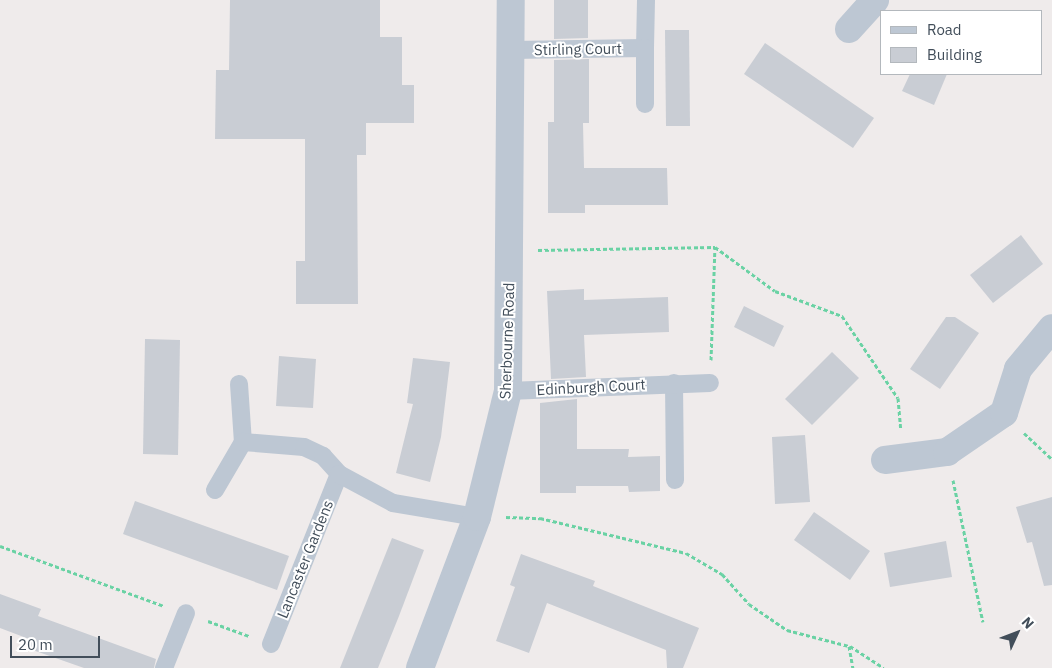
<!DOCTYPE html>
<html>
<head>
<meta charset="utf-8">
<style>
  body { margin:0 }
  #map { position:relative; width:1052px; height:668px; overflow:hidden; background:#efebeb; font-family:"IBM Plex Sans",sans-serif }
  div>[style] { position:absolute }
  .building>* { inset:0; background:#c9cdd4 }
  .path>* { height:3px; margin-top:-1.5px; transform-origin:0; background:repeating-linear-gradient(90deg,#6ad2a4 0 4px,transparent 0 6.5px) }
  .service>* { height:18px; margin:-9px; padding:0 9px; transform-origin:9px; border-radius:9px; background:#bdc7d3 }
  .minor>* { height:28px; margin:-14px; padding:0 14px; transform-origin:14px; border-radius:14px; background:#bdc7d3 }
  span { translate:-50% -50%; white-space:nowrap; text-align:center; line-height:1.15; -webkit-text-stroke:4px #fff; paint-order:stroke }
  .street-label { font-size:15px; color:#424e5a }
  .legend { position:absolute; left:880px; top:10px; width:162px; height:65px; box-sizing:border-box; background:#fff; border:1px solid #b3b8bd; margin:0; padding:6px 9px; list-style:none; font-size:15px; color:#424e5a }
  .legend li { display:flex; align-items:center; gap:10px; height:25px }
  .legend b { width:25px; border:1px solid #b3b8bd }
  .north { position:absolute; left:992px; top:608px; width:50px; height:50px; -webkit-text-stroke:4px #fff; paint-order:stroke; rotate:47deg; font-size:14px; font-weight:700; line-height:20px; text-align:center; color:#424e5a }
  .north::after { content:''; display:block; margin:auto; width:18px; height:22px; background:#424e5a; clip-path:polygon(50% 0,100% 100%,50% 72%,0 100%) }
  .scale { position:absolute; left:10px; top:636px; width:90px; height:22px; box-sizing:border-box; border:2px solid #424e5a; border-top:0; padding-left:6px; font-size:15px; line-height:18px; white-space:nowrap; color:#424e5a; -webkit-text-stroke:4px #fff; paint-order:stroke }
</style>
</head>
<body>
<div id="map">
  <div class="building">
    <i style="clip-path:polygon(230px 0,380px 0,380px 37px,402px 37px,402px 85px,414px 85px,414px 123px,366px 123px,366px 155px,357px 155px,358px 304px,296px 304px,296px 261px,305px 261px,305px 139px,215px 139px,216px 70px,229px 70px)"></i>
    <i style="clip-path:polygon(554px 0,588px 0,588px 38px,554px 39px)"></i>
    <i style="clip-path:polygon(665px 30px,689px 30px,690px 126px,666px 126px)"></i>
    <i style="clip-path:polygon(765px 43px,874px 118px,853px 148px,744px 74px)"></i>
    <i style="clip-path:polygon(589px 59px,589px 123px,583px 123px,584px 168px,667px 168px,668px 205px,585px 205px,585px 213px,548px 213px,548px 122px,554px 122px,554px 60px)"></i>
    <i style="clip-path:polygon(910px 74px,947px 74px,934px 105px,902px 91px)"></i>
    <i style="clip-path:polygon(1021px 235px,1043px 264px,993px 303px,970px 275px)"></i>
    <i style="clip-path:polygon(584px 289px,584px 300px,668px 297px,669px 332px,584px 335px,586px 377px,551px 379px,547px 291px)"></i>
    <i style="clip-path:polygon(744px 306px,784px 326px,774px 347px,734px 327px)"></i>
    <i style="clip-path:polygon(946px 317px,955px 317px,979px 333px,940px 389px,910px 369px)"></i>
    <i style="clip-path:polygon(145px 339px,180px 340px,178px 455px,143px 454px)"></i>
    <i style="clip-path:polygon(832px 352px,859px 378px,812px 425px,785px 399px)"></i>
    <i style="clip-path:polygon(279px 356px,316px 359px,313px 408px,276px 406px)"></i>
    <i style="clip-path:polygon(413px 358px,450px 362px,441px 437px,430px 482px,396px 473px,413px 404px,407px 403px)"></i>
    <i style="clip-path:polygon(577px 399px,577px 449px,629px 449px,628px 457px,660px 456px,660px 491px,629px 492px,628px 486px,576px 486px,576px 493px,540px 493px,540px 403px)"></i>
    <i style="clip-path:polygon(805px 435px,810px 502px,775px 504px,772px 437px)"></i>
    <i style="clip-path:polygon(1052px 497px,1052px 585px,1044px 586px,1032px 542px,1027px 543px,1016px 507px)"></i>
    <i style="clip-path:polygon(135px 501px,289px 556px,277px 590px,123px 534px)"></i>
    <i style="clip-path:polygon(814px 512px,870px 551px,850px 580px,794px 540px)"></i>
    <i style="clip-path:polygon(392px 538px,424px 550px,399px 616px,378px 668px,340px 668px)"></i>
    <i style="clip-path:polygon(946px 541px,952px 577px,890px 587px,884px 553px)"></i>
    <i style="clip-path:polygon(521px 554px,595px 581px,593px 586px,699px 628px,683px 668px,667px 668px,666px 650px,547px 603px,529px 653px,496px 641px,515px 587px,510px 585px)"></i>
    <i style="clip-path:polygon(0 594px,41px 609px,38px 616px,156px 659px,154px 668px,84px 668px,27px 648px,29px 639px,0 628px)"></i>
  </div>
  <div class="path">
    <i style="left:538px;top:250px;width:177px;rotate:-1deg"></i>
    <i style="left:715px;top:247px;width:74px;rotate:36.3deg"></i>
    <i style="left:775px;top:291px;width:72px;rotate:20.5deg"></i>
    <i style="left:842px;top:316px;width:99px;rotate:55.7deg"></i>
    <i style="left:898px;top:398px;width:32px;rotate:85deg"></i>
    <i style="left:711px;top:360px;width:113px;rotate:-88deg"></i>
    <i style="left:1024px;top:433px;width:38px;rotate:43deg"></i>
    <i style="left:953px;top:480px;width:145px;rotate:78.1deg"></i>
    <i style="left:506px;top:517px;width:34px;rotate:2deg"></i>
    <i style="left:540px;top:518px;width:150px;rotate:13.5deg"></i>
    <i style="left:686px;top:553px;width:42px;rotate:30.3deg"></i>
    <i style="left:722px;top:574px;width:40px;rotate:48deg"></i>
    <i style="left:749px;top:604px;width:46px;rotate:34.4deg"></i>
    <i style="left:787px;top:630px;width:64px;rotate:14.5deg"></i>
    <i style="left:849px;top:646px;width:22px;rotate:80deg"></i>
    <i style="left:0;top:546px;width:175px;rotate:20.1deg"></i>
    <i style="left:208px;top:621px;width:44px;rotate:20.1deg"></i>
    <i style="left:850px;top:646px;width:40px;rotate:32.9deg"></i>
  </div>
  <div class="service">
    <i style="left:645px;top:48px;width:48px;rotate:-88.8deg"></i>
    <i style="left:511px;top:50px;width:134px;rotate:-0.9deg"></i>
    <i style="left:645px;top:48px;width:56px;rotate:90deg"></i>
    <i style="left:674px;top:383px;width:97px;rotate:89.4deg"></i>
    <i style="left:239px;top:384px;width:58px;rotate:86.1deg"></i>
    <i style="left:508px;top:391px;width:202px;rotate:-2.3deg"></i>
    <i style="left:215px;top:490px;width:56px;rotate:-59.7deg"></i>
    <i style="left:243px;top:442px;width:61px;rotate:4.7deg"></i>
    <i style="left:304px;top:447px;width:21px;rotate:25deg"></i>
    <i style="left:323px;top:456px;width:24px;rotate:48deg"></i>
    <i style="left:271px;top:644px;width:183px;rotate:-68.2deg"></i>
    <i style="left:339px;top:474px;width:61px;rotate:28.2deg"></i>
    <i style="left:393px;top:503px;width:85px;rotate:9.5deg"></i>
    <i style="left:164px;top:668px;width:59px;rotate:-68.2deg"></i>
  </div>
  <div class="minor">
    <i style="left:849px;top:29px;width:39px;rotate:-48deg"></i>
    <i style="left:885px;top:460px;width:63px;rotate:-7.4deg"></i>
    <i style="left:947px;top:452px;width:69px;rotate:-34.4deg"></i>
    <i style="left:1004px;top:413px;width:46px;rotate:-72.3deg"></i>
    <i style="left:1018px;top:369px;width:53px;rotate:-50.3deg"></i>
    <i style="left:420px;top:668px;width:161px;rotate:-69.3deg"></i>
    <i style="left:477px;top:517px;width:130px;rotate:-76.2deg"></i>
    <i style="left:508px;top:391px;width:391px;rotate:-89.6deg"></i>
  </div>
  <div class="street-label">
    <span style="left:578px;top:49px;rotate:-1deg">Stirling Court</span>
    <span style="left:507px;top:341px;rotate:-88deg">Sherbourne Road</span>
    <span style="left:591px;top:387px;rotate:-3deg">Edinburgh Court</span>
    <span style="left:305px;top:559px;rotate:-68deg">Lancaster Gardens</span>
  </div>
  <ul class="legend">
  <li><b style="height:6px;background:#bdc7d3"></b>Road</li>
  <li><b style="height:14px;background:#c9cdd4"></b>Building</li>
  </ul>
  <div class="north">N</div>
  <div class="scale">20 m</div>
</div>
</body>
</html>
